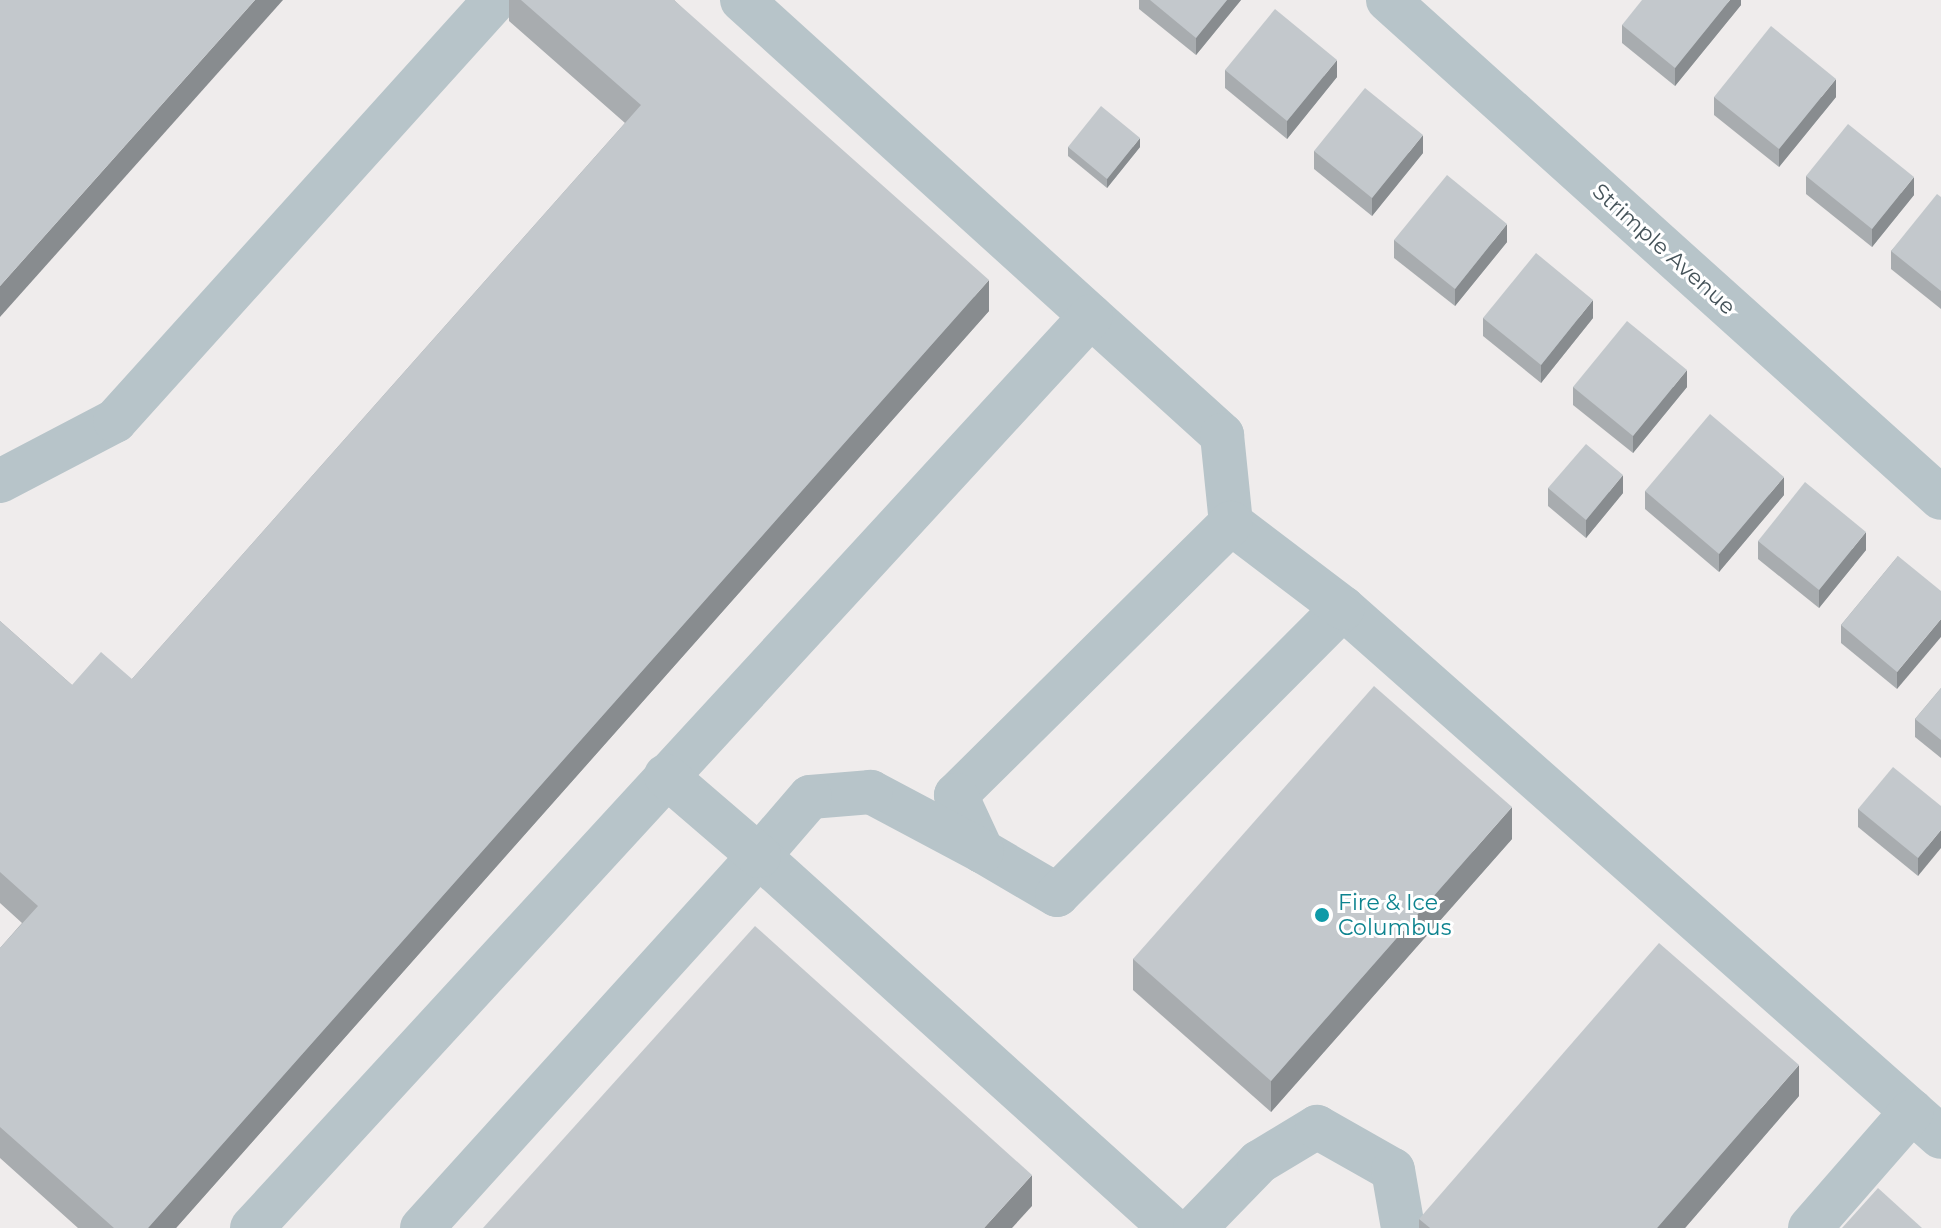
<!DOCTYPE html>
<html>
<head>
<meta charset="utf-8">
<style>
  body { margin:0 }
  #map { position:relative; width:1941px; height:1228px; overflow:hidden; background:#efecec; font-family:Montserrat,sans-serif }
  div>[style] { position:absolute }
  .minor>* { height:44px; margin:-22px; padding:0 22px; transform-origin:22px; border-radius:22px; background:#b7c4c9 }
  .wall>* { inset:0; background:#a8acaf }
  .shaded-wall>* { inset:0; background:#888c8f }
  .building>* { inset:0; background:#c3c8cc }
  .dots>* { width:22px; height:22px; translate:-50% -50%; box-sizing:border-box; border:4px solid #fff; border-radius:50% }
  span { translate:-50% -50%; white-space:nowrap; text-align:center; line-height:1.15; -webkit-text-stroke:6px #fff; paint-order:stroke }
  .street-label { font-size:22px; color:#455359 }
  .culture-label { font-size:22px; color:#0d838f }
  .left { translate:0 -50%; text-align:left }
</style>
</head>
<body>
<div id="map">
  <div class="minor">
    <i style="left:742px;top:0;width:648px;rotate:42.18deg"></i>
    <i style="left:1222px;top:435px;width:88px;rotate:84.2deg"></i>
    <i style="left:1388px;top:0;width:744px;rotate:42deg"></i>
    <i style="left:0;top:481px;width:130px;rotate:-27.6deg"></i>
    <i style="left:115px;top:421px;width:567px;rotate:-47.93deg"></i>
    <i style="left:1343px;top:608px;width:798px;rotate:41.5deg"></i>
    <i style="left:982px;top:851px;width:87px;rotate:30.4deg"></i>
    <i style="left:1057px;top:895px;width:405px;rotate:-45.1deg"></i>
    <i style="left:1343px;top:608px;width:141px;rotate:-142.8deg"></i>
    <i style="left:1231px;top:523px;width:387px;rotate:135.3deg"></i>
    <i style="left:956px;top:795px;width:62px;rotate:65.1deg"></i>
    <i style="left:982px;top:851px;width:126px;rotate:-152deg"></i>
    <i style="left:871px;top:792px;width:61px;rotate:175.3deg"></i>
    <i style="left:810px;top:797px;width:78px;rotate:130.8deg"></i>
    <i style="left:759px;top:856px;width:555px;rotate:42.08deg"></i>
    <i style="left:252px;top:1228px;width:1239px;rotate:-47.39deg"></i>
    <i style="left:422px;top:1228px;width:502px;rotate:-47.83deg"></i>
    <i style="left:759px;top:856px;width:123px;rotate:-139.3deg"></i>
    <i style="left:1195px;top:1228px;width:92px;rotate:-45.9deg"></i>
    <i style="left:1259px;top:1162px;width:68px;rotate:-31.1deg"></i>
    <i style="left:1317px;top:1127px;width:87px;rotate:29.5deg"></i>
    <i style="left:1393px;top:1170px;width:59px;rotate:80.2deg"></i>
    <i style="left:1810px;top:1228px;width:155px;rotate:-48.9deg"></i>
  </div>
  <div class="wall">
    <i style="clip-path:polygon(509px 0,674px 0,989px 311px,176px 1228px,78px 1228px,0 1158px,0 948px,22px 923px,0 903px,0 621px,72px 685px,132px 679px,625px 123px,509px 21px)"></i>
    <i style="clip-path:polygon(1139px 0,1241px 0,1196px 55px,1139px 9px)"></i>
    <i style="clip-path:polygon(1741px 0,1741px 5px,1675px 86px,1622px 43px,1622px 25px)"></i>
    <i style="clip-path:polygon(1225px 70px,1337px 77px,1287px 139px,1225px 88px)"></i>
    <i style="clip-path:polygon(1714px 97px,1836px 97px,1779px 167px,1714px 115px)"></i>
    <i style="clip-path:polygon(1068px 147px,1140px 147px,1107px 188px,1068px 156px)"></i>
    <i style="clip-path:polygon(1314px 151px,1423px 153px,1372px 216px,1314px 169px)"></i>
    <i style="clip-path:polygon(1806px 176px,1914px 195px,1872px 247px,1806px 194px)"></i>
    <i style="clip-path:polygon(1941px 197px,1941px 309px,1891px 269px,1891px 251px)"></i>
    <i style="clip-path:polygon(1394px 240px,1507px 242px,1455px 306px,1394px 258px)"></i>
    <i style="clip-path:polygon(1483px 318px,1593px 318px,1541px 383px,1483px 336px)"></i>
    <i style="clip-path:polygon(1573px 387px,1687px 387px,1633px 453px,1573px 405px)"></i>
    <i style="clip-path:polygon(1548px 488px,1623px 493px,1586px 538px,1548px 506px)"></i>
    <i style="clip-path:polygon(1645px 491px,1784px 495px,1719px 572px,1645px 509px)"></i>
    <i style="clip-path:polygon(1758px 541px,1866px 550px,1819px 608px,1758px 559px)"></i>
    <i style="clip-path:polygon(1898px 556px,1897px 689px,1841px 643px,1841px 625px)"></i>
    <i style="clip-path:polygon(1941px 688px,1941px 758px,1915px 737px,1915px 719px)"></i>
    <i style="clip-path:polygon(1941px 806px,1918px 876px,1858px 827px,1858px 809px)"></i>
    <i style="clip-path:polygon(1512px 839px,1271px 1112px,1133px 990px,1133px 959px)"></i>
    <i style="clip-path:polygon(1799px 1096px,1685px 1228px,1419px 1228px,1419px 1219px)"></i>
  </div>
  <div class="shaded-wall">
    <i style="clip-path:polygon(255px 0,283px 0,0 317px,0 286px)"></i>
    <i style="clip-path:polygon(1227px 0,1241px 0,1196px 55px,1196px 38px)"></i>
    <i style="clip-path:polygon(1730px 0,1741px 0,1741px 5px,1675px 86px,1675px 68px)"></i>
    <i style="clip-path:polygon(1337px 60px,1337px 77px,1287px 139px,1287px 121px)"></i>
    <i style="clip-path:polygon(1836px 79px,1836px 97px,1779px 167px,1779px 149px)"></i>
    <i style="clip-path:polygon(1423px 135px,1423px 153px,1372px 216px,1372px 198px)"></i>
    <i style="clip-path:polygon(1140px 138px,1140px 147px,1107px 188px,1107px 179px)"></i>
    <i style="clip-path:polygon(1914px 177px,1914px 195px,1872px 247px,1872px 229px)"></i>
    <i style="clip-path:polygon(1507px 224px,1507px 242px,1455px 306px,1455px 289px)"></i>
    <i style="clip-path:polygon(989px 280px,989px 311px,176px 1228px,148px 1228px)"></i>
    <i style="clip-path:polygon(1593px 300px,1593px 318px,1541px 383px,1541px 365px)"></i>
    <i style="clip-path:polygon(1687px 370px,1687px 387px,1633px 453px,1633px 436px)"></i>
    <i style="clip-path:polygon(1623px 475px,1623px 493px,1586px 538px,1586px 520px)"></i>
    <i style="clip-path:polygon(1784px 477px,1784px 495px,1719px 572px,1719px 554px)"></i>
    <i style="clip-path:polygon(1866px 532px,1866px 550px,1819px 608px,1819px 590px)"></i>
    <i style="clip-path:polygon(1941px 619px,1941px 637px,1897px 689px,1897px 672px)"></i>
    <i style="clip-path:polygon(1512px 807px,1512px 839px,1271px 1112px,1271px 1081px)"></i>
    <i style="clip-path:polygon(1941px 830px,1941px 848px,1918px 876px,1918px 858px)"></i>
    <i style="clip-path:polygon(1799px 1065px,1799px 1096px,1685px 1228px,1657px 1228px)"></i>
    <i style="clip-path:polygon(1032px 1175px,1032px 1206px,1012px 1228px,984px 1228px)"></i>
  </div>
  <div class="building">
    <i style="clip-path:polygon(0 0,255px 0,0 286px)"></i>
    <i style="clip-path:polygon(521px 0,674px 0,989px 280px,148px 1228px,114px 1228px,0 1127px,0 948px,38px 906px,0 872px,0 621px,72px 685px,101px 652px,132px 679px,641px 105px)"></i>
    <i style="clip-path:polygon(1150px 0,1227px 0,1196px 38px)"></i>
    <i style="clip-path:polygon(1642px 0,1730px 0,1675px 68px,1622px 25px)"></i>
    <i style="clip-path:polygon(1275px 9px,1337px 60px,1287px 121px,1225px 70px)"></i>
    <i style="clip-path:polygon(1771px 26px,1836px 79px,1779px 149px,1714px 97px)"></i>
    <i style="clip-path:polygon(1365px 88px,1423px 135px,1372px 198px,1314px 151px)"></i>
    <i style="clip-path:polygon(1101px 106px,1140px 138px,1107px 179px,1068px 147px)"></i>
    <i style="clip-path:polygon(1848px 124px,1914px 177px,1872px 229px,1806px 176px)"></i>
    <i style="clip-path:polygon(1447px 175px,1507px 224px,1455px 289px,1394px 240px)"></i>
    <i style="clip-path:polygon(1937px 194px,1941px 197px,1941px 291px,1891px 251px)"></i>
    <i style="clip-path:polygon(1536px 253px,1593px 300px,1541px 365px,1483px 318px)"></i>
    <i style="clip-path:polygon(1627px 321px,1687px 370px,1633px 436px,1573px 387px)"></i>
    <i style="clip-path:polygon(1710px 414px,1784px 477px,1719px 554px,1645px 491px)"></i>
    <i style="clip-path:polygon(1586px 444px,1623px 475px,1586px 520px,1548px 488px)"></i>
    <i style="clip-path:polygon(1805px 482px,1866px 532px,1819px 590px,1758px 541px)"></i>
    <i style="clip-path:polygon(1898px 556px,1941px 591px,1941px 619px,1897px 672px,1841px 625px)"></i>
    <i style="clip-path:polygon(1374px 686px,1512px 807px,1271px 1081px,1133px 959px)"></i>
    <i style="clip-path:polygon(1941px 688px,1941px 740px,1915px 719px)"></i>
    <i style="clip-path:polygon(1893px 767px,1941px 806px,1941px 830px,1918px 858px,1858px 809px)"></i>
    <i style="clip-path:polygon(755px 926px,1032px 1175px,984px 1228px,483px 1228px)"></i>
    <i style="clip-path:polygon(1659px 943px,1799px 1065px,1657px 1228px,1430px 1228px,1419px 1219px)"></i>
    <i style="clip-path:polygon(1878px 1188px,1922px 1228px,1842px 1228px)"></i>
  </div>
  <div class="dots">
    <i style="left:1322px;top:915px;background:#0f9aa8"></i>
  </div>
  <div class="street-label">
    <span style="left:1664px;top:249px;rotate:42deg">Strimple Avenue</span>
  </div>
  <div class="culture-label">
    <span class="left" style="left:1338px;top:915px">Fire &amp; Ice<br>Columbus</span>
  </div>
</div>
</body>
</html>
